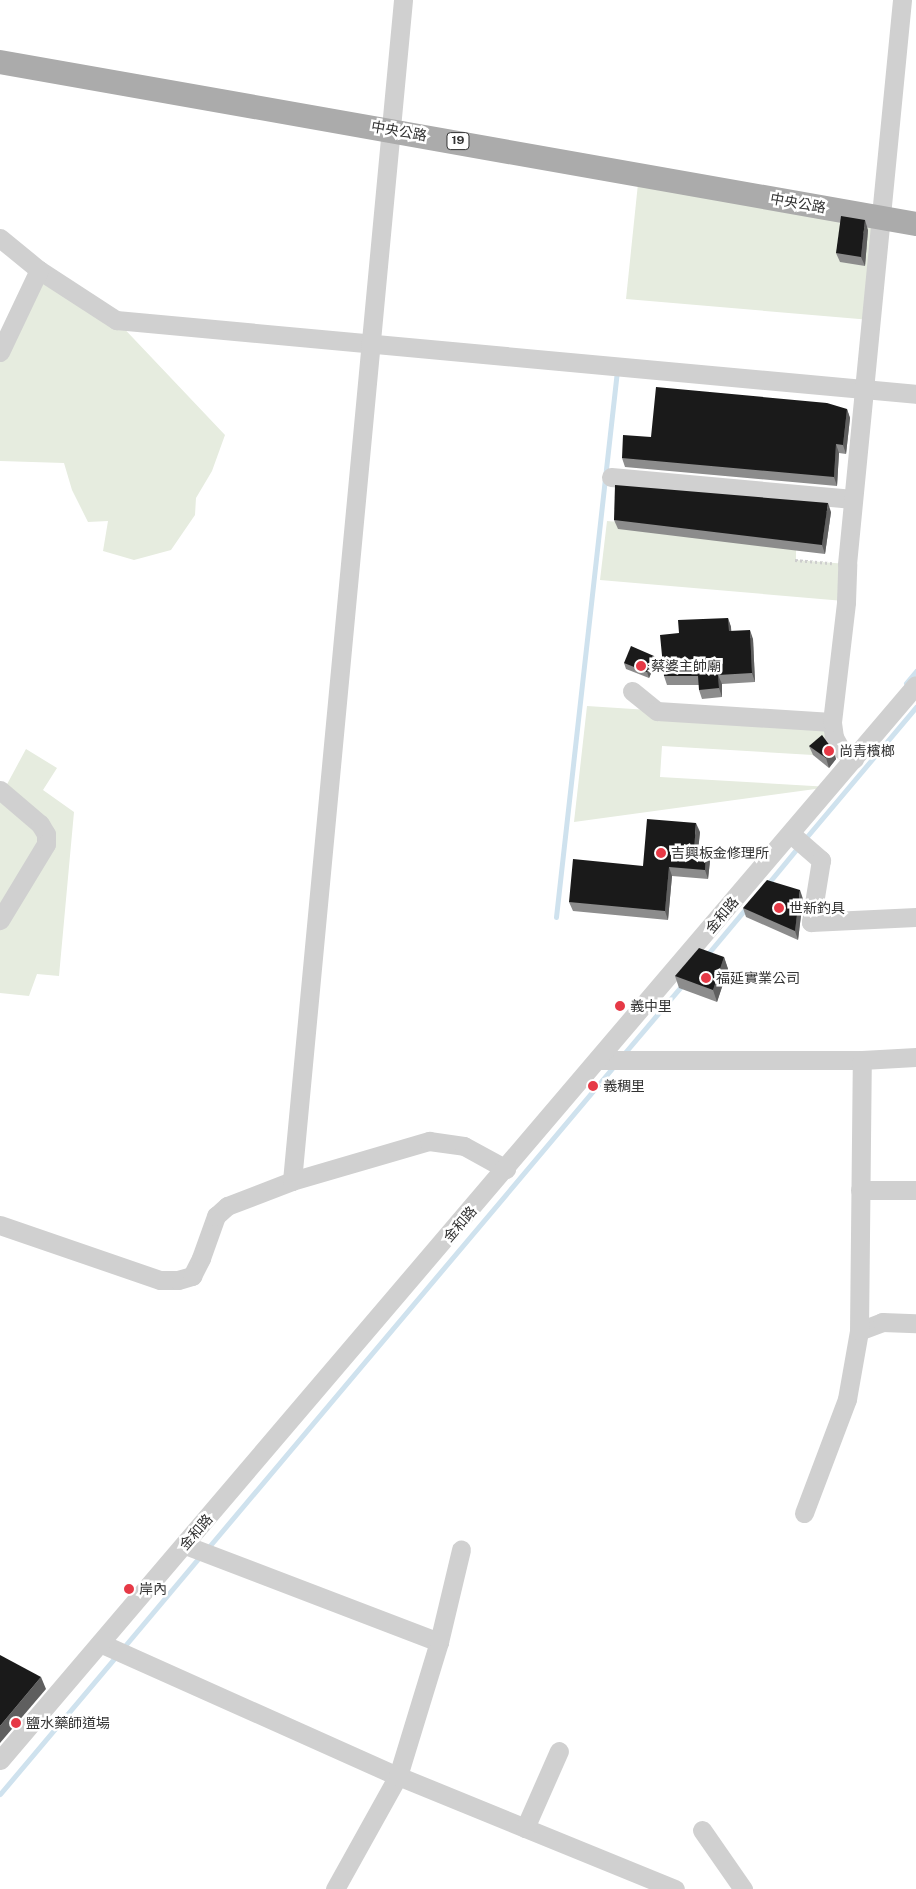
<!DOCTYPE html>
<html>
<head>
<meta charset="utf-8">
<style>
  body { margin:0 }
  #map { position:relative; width:916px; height:1889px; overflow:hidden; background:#fff; font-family:"Public Sans","Noto Sans TC",sans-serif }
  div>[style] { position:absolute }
  .green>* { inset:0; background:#e6ecdf }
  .stream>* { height:5px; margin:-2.5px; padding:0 2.5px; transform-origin:2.5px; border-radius:2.5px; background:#cfe2ee }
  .path>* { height:3px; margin-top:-1.5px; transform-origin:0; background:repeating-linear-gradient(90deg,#cdcdcd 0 2.5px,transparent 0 5px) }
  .minor>* { height:19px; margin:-9.5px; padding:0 9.5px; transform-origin:9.5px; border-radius:9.5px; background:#d0d0d0 }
  .major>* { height:24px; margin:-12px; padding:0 12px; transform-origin:12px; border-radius:12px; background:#ababab }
  .wall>* { inset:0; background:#8c8c8c }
  .shaded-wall>* { inset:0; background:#5f5f5f }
  .building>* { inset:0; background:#1a1a1a }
  .dots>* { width:14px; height:14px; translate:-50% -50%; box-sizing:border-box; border:2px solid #fff; border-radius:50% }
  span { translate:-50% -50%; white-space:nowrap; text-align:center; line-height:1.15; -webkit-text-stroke:5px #fff; paint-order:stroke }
  .shield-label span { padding:1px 4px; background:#fff; border:1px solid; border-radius:4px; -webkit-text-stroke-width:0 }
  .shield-label { font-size:12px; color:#333; font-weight:700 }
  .street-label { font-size:14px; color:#333 }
  .poi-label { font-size:14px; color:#333 }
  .left { translate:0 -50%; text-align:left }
</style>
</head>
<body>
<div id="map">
  <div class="green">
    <i style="clip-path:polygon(639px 174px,879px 218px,871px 320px,626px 299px)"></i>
    <i style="clip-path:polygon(39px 270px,116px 320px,225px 435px,212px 471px,196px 498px,195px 515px,171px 550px,134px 560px,103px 551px,108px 521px,88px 522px,72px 490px,64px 463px,0 461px,0 352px)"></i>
    <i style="clip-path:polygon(607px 521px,796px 536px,796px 560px,847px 564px,844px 601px,600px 580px)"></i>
    <i style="clip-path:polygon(587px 706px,832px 722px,834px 737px,813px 755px,662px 746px,660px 777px,830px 787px,574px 822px)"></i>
    <i style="clip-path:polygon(26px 749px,57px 768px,43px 790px,74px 812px,59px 976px,37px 974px,29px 996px,0 993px,0 785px,5px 788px)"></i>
  </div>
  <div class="stream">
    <i style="left:906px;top:683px;width:16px;rotate:-50deg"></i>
    <i style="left:804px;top:840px;width:174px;rotate:-49.9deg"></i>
    <i style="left:766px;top:886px;width:52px;rotate:-50.5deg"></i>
    <i style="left:556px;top:917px;width:549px;rotate:-83.63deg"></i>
    <i style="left:706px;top:956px;width:64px;rotate:-50.1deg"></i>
    <i style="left:622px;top:1056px;width:94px;rotate:-49.7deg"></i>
    <i style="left:207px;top:1549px;width:632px;rotate:-49.88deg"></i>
    <i style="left:123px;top:1648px;width:121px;rotate:-50deg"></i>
    <i style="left:0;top:1794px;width:182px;rotate:-49.9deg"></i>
  </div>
  <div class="path">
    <i style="left:795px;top:560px;width:37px;rotate:5deg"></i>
  </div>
  <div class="minor">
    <i style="left:0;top:238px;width:50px;rotate:39.4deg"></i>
    <i style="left:39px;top:270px;width:92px;rotate:33deg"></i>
    <i style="left:116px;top:320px;width:803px;rotate:5.28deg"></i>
    <i style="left:0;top:352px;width:91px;rotate:-64.6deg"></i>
    <i style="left:611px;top:477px;width:243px;rotate:5.2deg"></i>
    <i style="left:632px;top:691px;width:32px;rotate:39deg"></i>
    <i style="left:657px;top:711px;width:175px;rotate:3.6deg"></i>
    <i style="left:854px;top:759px;width:18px;rotate:-142deg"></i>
    <i style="left:840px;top:748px;width:13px;rotate:-119deg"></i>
    <i style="left:834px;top:737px;width:15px;rotate:-98deg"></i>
    <i style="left:832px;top:722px;width:121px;rotate:-83.3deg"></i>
    <i style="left:846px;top:602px;width:38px;rotate:-88deg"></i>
    <i style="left:847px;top:564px;width:567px;rotate:-84.43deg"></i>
    <i style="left:0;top:790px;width:52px;rotate:40.4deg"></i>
    <i style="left:40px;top:824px;width:12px;rotate:59deg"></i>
    <i style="left:46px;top:834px;width:10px;rotate:90deg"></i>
    <i style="left:46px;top:844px;width:89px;rotate:121.2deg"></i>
    <i style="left:791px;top:834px;width:40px;rotate:41deg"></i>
    <i style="left:821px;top:860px;width:63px;rotate:99.2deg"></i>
    <i style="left:811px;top:922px;width:105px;rotate:-2.7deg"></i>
    <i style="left:599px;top:1060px;width:263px"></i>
    <i style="left:862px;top:1060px;width:54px;rotate:-3.2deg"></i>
    <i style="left:292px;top:1181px;width:1186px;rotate:-84.63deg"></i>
    <i style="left:860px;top:1190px;width:56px"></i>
    <i style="left:0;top:1225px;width:169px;rotate:19deg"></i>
    <i style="left:160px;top:1280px;width:18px"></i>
    <i style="left:178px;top:1280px;width:15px;rotate:-16deg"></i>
    <i style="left:192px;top:1276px;width:20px;rotate:-63deg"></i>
    <i style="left:201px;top:1258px;width:45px;rotate:-70.3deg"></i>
    <i style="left:216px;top:1216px;width:15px;rotate:-42deg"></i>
    <i style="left:227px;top:1206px;width:70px;rotate:-21deg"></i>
    <i style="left:292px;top:1181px;width:143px;rotate:-16.3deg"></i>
    <i style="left:429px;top:1141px;width:35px;rotate:8deg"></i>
    <i style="left:464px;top:1146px;width:48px;rotate:28.7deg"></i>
    <i style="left:859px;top:1331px;width:25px;rotate:-21deg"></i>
    <i style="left:882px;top:1322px;width:34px;rotate:2deg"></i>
    <i style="left:804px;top:1513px;width:122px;rotate:-69.3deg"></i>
    <i style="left:847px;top:1399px;width:69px;rotate:-80deg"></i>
    <i style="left:859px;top:1331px;width:271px;rotate:-89.4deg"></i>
    <i style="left:185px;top:1545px;width:272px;rotate:20.9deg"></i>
    <i style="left:100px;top:1643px;width:326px;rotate:24.1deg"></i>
    <i style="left:398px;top:1776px;width:299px;rotate:22.2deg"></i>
    <i style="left:0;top:1760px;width:1412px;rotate:-49.57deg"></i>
    <i style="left:525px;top:1828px;width:84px;rotate:-66.2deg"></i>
    <i style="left:702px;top:1830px;width:72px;rotate:55.2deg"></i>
    <i style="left:335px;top:1889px;width:129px;rotate:-60.9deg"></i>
    <i style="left:398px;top:1776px;width:140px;rotate:-73deg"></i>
    <i style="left:439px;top:1642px;width:95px;rotate:-76.6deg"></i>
  </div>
  <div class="major">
    <i style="left:0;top:62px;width:930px;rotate:10.03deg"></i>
  </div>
  <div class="wall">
    <i style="clip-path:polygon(868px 230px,865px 266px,840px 262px,836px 253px)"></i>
    <i style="clip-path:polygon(847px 409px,850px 418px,846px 454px,839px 453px,837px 486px,625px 467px,622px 458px,651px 437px)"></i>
    <i style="clip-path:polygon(831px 512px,825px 554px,618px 529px,614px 520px)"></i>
    <i style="clip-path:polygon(728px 618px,731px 627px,731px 631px,753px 639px,755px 682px,722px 684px,722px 697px,702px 699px,699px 690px,699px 685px,667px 685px,664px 676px,679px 633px)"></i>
    <i style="clip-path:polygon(654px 656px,656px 662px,649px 678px,626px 669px,624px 663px)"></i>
    <i style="clip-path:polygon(809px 746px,833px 750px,836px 759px,829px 768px,813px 755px)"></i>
    <i style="clip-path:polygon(700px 832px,698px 851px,706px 852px,710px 861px,708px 879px,672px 876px,668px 920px,573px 911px,569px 902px,643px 866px)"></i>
    <i style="clip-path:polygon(803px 899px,798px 940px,746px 917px,743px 908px)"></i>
    <i style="clip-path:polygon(724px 957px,728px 969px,717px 1002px,679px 988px,675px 976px)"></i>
  </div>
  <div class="shaded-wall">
    <i style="clip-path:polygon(865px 220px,868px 230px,865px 266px,861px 257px)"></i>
    <i style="clip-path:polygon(847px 409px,850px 418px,846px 454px,843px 445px)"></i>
    <i style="clip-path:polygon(836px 444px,839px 453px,837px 486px,834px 477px)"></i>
    <i style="clip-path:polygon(828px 503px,831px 512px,825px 554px,822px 545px)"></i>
    <i style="clip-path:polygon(728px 618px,731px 627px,732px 640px,729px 631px)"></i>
    <i style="clip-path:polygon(750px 630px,753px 639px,755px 682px,752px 673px)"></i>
    <i style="clip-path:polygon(654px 656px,656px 662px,649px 678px,647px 672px)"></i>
    <i style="clip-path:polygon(718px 675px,722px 684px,722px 697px,719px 688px)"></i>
    <i style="clip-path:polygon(833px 750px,836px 759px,829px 768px,826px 758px)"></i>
    <i style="clip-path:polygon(696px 823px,700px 832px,697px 860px,694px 851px)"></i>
    <i style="clip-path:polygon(706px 852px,710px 861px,708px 879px,705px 870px)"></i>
    <i style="clip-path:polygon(669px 867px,672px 876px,668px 920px,665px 911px)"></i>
    <i style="clip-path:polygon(800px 890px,803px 899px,798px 940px,795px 931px)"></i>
    <i style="clip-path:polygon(724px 957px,728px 969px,717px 1002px,713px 990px)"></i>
    <i style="clip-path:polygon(41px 1677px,46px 1689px,0 1743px,0 1726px)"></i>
  </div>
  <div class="building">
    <i style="clip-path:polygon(841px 216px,865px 220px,861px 257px,836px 253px)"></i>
    <i style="clip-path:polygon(656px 387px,827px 403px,847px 409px,843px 445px,836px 444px,834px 477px,622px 458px,623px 435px,651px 437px)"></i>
    <i style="clip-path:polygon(615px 485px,828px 503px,822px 545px,614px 520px)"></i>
    <i style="clip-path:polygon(728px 618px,729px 631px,750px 630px,752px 673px,718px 675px,719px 688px,699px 690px,698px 676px,664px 676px,660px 635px,679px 633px,678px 620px)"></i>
    <i style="clip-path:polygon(631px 646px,654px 656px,647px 672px,624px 663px)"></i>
    <i style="clip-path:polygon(822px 735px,833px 750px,826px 758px,809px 746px)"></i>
    <i style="clip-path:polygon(647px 819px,696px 823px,694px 851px,706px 852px,705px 870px,669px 867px,665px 911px,569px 902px,573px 859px,643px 866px)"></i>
    <i style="clip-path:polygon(767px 880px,800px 890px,795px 931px,743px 908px)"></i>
    <i style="clip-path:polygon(699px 948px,724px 957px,713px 990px,675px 976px)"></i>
    <i style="clip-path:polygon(0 1655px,41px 1677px,0 1726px)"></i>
  </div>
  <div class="dots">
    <i style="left:641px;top:666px;background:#e63946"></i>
    <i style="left:829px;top:751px;background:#e63946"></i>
    <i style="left:661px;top:853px;background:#e63946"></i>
    <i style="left:779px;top:908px;background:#e63946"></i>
    <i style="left:706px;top:978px;background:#e63946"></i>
    <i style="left:620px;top:1006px;background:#e63946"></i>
    <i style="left:593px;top:1086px;background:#e63946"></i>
    <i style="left:129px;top:1589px;background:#e63946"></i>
    <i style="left:16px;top:1723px;background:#e63946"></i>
  </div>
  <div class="shield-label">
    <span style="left:458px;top:141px">19</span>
  </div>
  <div class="street-label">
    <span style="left:399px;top:131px;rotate:10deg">中央公路</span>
    <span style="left:798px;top:203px;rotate:10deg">中央公路</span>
    <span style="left:722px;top:915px;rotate:-50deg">金和路</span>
    <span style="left:460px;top:1224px;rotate:-49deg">金和路</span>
    <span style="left:196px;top:1532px;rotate:-49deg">金和路</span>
  </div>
  <div class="poi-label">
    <span class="left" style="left:651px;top:666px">蔡婆主帥廟</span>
    <span class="left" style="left:839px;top:751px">尚青檳榔</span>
    <span class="left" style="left:671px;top:853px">吉興板金修理所</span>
    <span class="left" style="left:789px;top:908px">世新釣具</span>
    <span class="left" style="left:716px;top:978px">福延實業公司</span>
    <span class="left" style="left:630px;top:1006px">義中里</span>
    <span class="left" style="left:603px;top:1086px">義稠里</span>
    <span class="left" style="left:139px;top:1589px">岸內</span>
    <span class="left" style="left:26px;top:1723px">鹽水藥師道場</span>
  </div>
</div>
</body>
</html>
